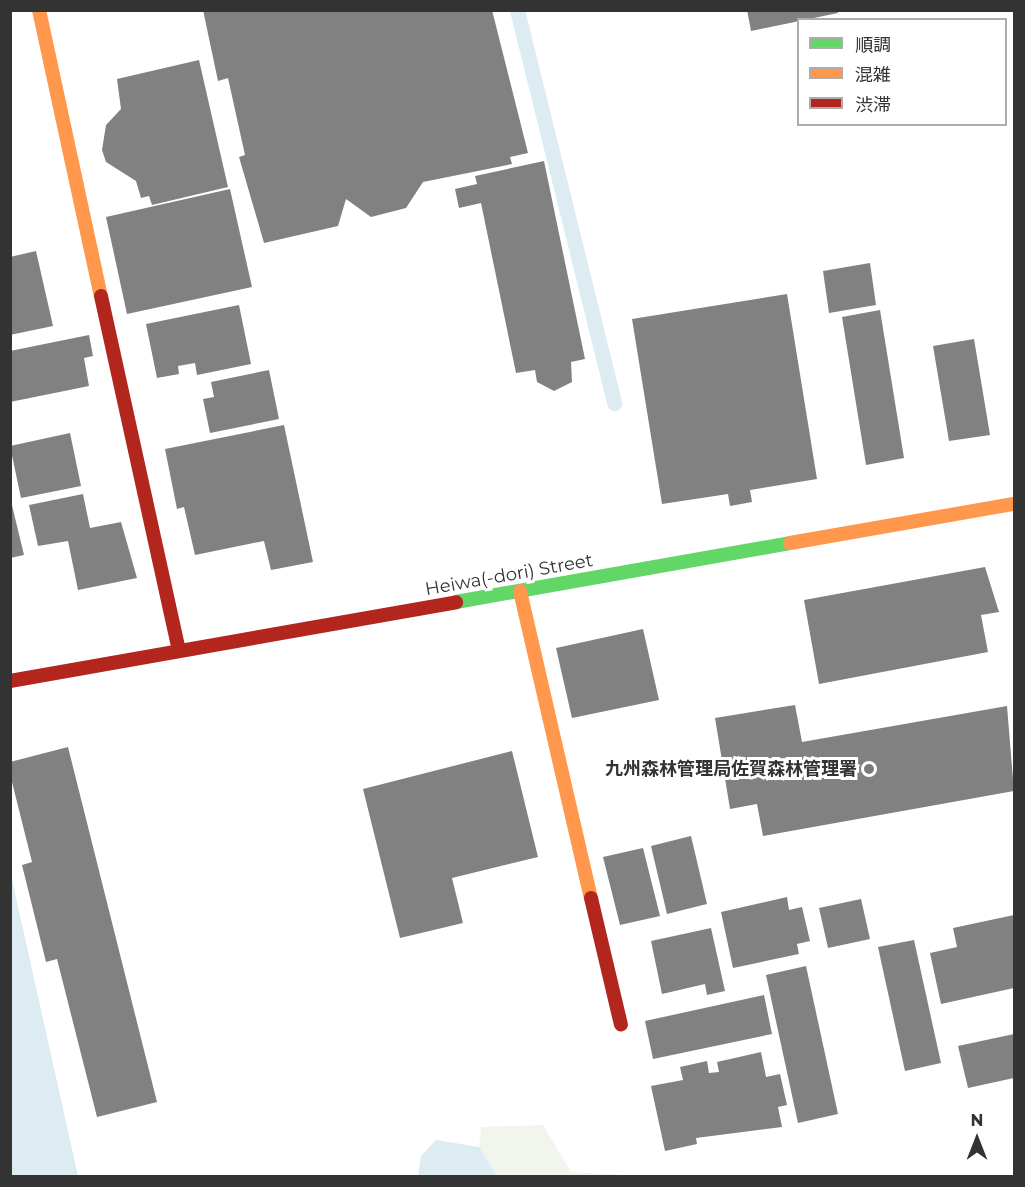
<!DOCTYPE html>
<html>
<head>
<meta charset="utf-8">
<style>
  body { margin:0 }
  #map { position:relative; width:1025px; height:1187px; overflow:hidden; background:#fff; font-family:Montserrat,"Noto Sans JP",sans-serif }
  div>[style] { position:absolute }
  .green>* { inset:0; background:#f1f5ed }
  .water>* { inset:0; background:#ddebf3 }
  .stream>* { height:15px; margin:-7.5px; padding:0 7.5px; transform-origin:7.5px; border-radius:7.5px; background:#ddebf3 }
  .building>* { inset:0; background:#818181 }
  .fast>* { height:14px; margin:-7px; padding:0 7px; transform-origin:7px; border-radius:7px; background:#63d668 }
  .slow>* { height:14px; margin:-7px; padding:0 7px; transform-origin:7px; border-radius:7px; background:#ff974d }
  .jam>* { height:14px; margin:-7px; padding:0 7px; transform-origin:7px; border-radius:7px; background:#b3261e }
  .dots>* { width:16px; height:16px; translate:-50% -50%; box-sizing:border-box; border:3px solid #fff; border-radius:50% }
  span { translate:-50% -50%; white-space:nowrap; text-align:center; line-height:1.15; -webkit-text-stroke:6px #fff; paint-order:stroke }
  .street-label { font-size:18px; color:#333 }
  .poi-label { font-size:18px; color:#333; font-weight:700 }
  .right { translate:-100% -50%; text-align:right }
  .frame { position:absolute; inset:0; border:12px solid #333; pointer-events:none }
  .legend { position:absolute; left:797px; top:18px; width:210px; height:108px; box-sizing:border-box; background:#fff; border:2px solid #adadad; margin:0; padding:8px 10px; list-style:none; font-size:18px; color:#333 }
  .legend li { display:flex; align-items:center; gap:12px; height:30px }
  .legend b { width:30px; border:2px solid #adadad }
  .north { position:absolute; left:947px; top:1109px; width:60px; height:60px; -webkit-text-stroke:4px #fff; paint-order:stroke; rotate:0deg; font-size:16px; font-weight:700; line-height:24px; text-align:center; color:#333 }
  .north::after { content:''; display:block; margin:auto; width:21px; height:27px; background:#333; clip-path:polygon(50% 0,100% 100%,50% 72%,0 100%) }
</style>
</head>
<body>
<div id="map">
  <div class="green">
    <i style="clip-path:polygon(543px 1125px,571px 1172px,644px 1176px,497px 1176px,479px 1147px,481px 1127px)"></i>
  </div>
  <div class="water">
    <i style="clip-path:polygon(11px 875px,78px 1176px,11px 1176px)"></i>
    <i style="clip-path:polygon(436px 1140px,479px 1147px,497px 1176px,418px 1176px,421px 1156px)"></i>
  </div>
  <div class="stream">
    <i style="left:517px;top:10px;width:405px;rotate:76.1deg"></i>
  </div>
  <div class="building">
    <i style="clip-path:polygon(203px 10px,492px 10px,528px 153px,510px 157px,512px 164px,423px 182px,406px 208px,371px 217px,346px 199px,338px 226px,264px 243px,239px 157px,245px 155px,228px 78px,218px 81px)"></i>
    <i style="clip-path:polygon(747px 10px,837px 10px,838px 13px,751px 31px)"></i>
    <i style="clip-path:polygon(199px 60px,228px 187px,152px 205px,149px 196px,141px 198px,136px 181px,106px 162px,102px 150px,106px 125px,121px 109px,117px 79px)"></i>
    <i style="clip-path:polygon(544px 161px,585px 359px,571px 362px,572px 382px,554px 391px,537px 382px,535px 370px,516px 373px,481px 203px,459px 208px,455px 189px,477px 184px,475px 176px)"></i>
    <i style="clip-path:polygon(230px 189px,252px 287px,127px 314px,106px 217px)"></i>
    <i style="clip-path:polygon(36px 251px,53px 326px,10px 335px,10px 257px)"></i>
    <i style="clip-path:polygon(870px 263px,876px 305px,829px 313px,823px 271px)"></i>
    <i style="clip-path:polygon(787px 294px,817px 479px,750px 490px,752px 502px,730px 506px,728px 494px,662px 504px,632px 319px)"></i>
    <i style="clip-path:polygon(239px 305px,251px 364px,197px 375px,195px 363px,178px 366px,179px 374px,157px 378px,146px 324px)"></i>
    <i style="clip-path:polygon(880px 310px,904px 458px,866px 465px,842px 317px)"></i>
    <i style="clip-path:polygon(89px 335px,93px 356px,84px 358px,89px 386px,10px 402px,10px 351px)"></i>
    <i style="clip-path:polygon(974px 339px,990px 435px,949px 441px,933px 346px)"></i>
    <i style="clip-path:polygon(269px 370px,279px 419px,210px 433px,203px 399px,214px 397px,211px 382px)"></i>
    <i style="clip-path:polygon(284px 425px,313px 562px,271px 570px,264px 541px,195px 555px,184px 507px,177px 509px,165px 449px)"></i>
    <i style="clip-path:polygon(70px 433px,81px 486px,21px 498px,10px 446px)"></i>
    <i style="clip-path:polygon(83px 494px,90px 528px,121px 522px,137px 578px,78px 590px,68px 541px,38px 546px,29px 505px)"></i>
    <i style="clip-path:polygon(10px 497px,24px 555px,10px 558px)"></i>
    <i style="clip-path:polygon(985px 567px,999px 612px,981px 615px,988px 652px,819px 684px,804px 600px)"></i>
    <i style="clip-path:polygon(643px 629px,659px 700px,572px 718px,556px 648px)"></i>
    <i style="clip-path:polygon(795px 705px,802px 742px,1007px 706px,1014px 791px,763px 836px,757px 804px,730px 809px,715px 718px)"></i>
    <i style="clip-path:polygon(68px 747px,157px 1102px,97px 1117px,57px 959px,46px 962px,22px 865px,32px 862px,10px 774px,10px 762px)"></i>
    <i style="clip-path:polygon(512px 751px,538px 857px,452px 878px,463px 923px,400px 938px,363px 789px)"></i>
    <i style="clip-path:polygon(691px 836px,707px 904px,667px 914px,651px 846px)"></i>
    <i style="clip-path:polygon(643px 848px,660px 916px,620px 925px,603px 857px)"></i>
    <i style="clip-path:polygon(787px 897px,789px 910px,802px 907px,810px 941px,797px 944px,799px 954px,733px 968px,721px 912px)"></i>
    <i style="clip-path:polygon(861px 899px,870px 939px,828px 948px,819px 908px)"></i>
    <i style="clip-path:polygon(1014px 915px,1014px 988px,941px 1004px,930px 953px,957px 947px,953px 928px)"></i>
    <i style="clip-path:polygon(711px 928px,725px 991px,707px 995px,705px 984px,662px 994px,651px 941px)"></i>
    <i style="clip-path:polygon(914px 940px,941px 1063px,905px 1071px,878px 947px)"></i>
    <i style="clip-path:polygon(806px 966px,838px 1114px,798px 1123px,766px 975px)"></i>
    <i style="clip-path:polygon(764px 995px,772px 1034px,653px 1059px,645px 1021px)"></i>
    <i style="clip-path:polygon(1014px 1034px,1014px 1078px,968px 1088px,958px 1046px)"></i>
    <i style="clip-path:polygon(761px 1052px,766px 1077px,780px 1074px,787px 1105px,778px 1107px,782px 1127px,696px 1138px,697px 1144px,665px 1151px,651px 1086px,683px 1080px,680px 1067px,707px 1061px,709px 1073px,719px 1072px,717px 1062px)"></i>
  </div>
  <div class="fast">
    <i style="left:456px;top:602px;width:339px;rotate:-10deg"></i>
  </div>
  <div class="slow">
    <i style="left:39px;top:10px;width:293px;rotate:77.8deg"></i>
    <i style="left:790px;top:543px;width:227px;rotate:-9.9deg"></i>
    <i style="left:520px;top:591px;width:315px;rotate:77deg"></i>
  </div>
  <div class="jam">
    <i style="left:101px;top:296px;width:363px;rotate:77.6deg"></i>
    <i style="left:10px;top:681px;width:453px;rotate:-10deg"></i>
    <i style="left:591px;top:898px;width:130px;rotate:76.7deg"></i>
  </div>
  <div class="dots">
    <i style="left:869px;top:769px;background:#7a7a7a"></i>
  </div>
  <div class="street-label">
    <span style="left:509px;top:575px;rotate:-10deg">Heiwa(-dori) Street</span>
  </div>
  <div class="poi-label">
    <span class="right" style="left:857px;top:769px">九州森林管理局佐賀森林管理署</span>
  </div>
  <div class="frame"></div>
  <ul class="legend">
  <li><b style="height:8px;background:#63d668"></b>順調</li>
  <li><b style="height:8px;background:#ff974d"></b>混雑</li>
  <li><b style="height:8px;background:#b3261e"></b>渋滞</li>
  </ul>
  <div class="north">N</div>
</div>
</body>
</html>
